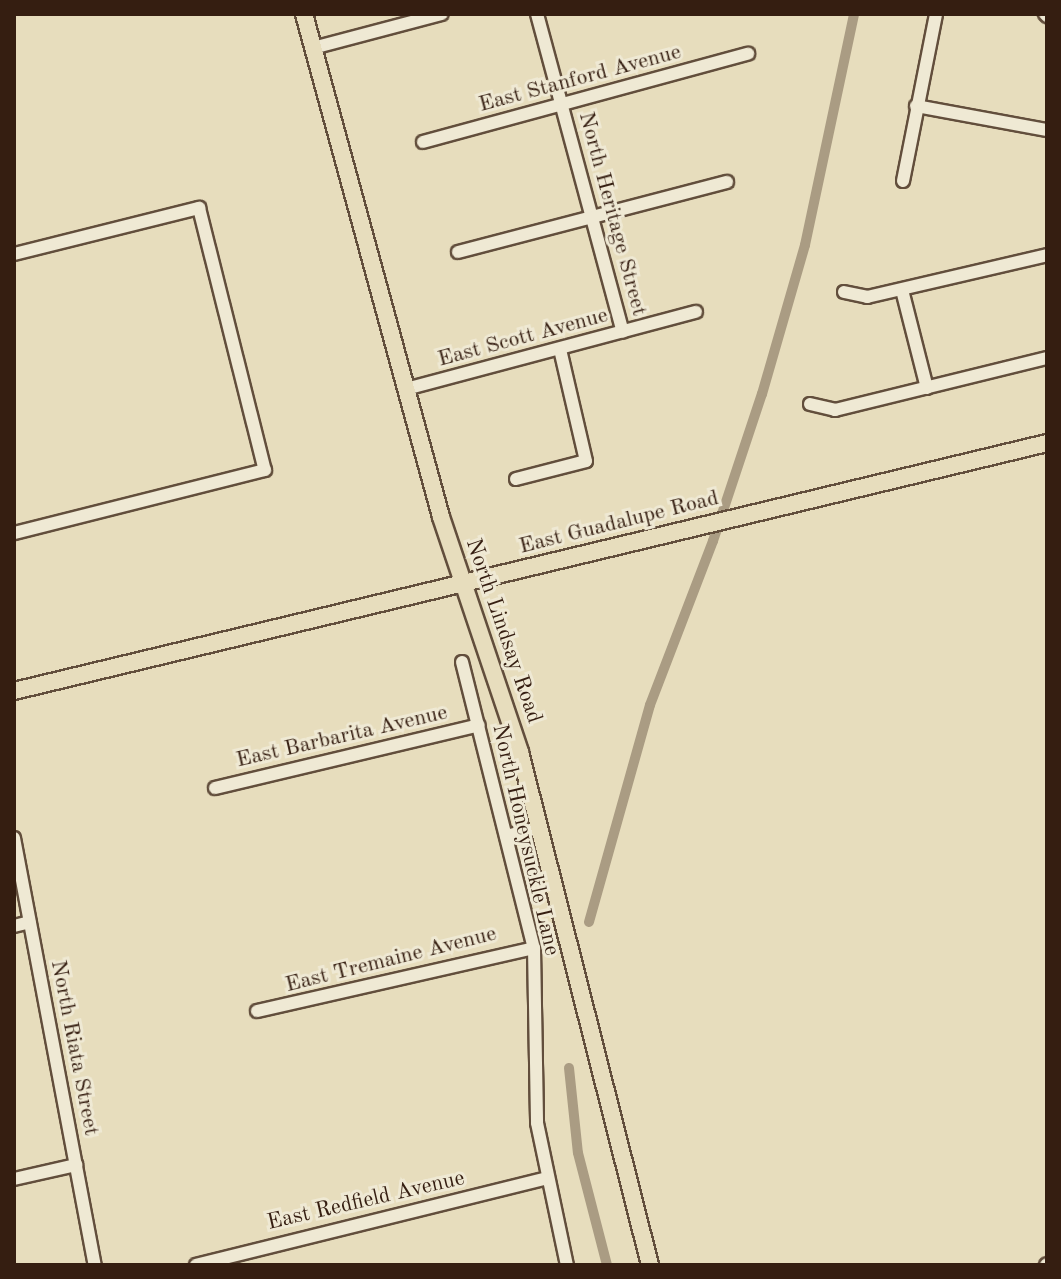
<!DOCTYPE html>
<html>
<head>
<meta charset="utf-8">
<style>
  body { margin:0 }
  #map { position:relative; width:1061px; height:1279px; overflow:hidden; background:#e7ddbd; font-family:"Old Standard TT",serif }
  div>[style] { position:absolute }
  .canal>* { height:10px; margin:-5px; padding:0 5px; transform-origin:5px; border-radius:5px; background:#aa9c83 }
  .roads { filter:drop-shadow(2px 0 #624e3c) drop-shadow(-2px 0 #624e3c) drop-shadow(0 2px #624e3c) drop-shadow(0 -2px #624e3c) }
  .minor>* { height:12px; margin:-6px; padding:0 6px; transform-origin:6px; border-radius:6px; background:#efe9d4 }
  .major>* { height:16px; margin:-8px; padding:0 8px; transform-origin:8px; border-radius:8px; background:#e7ddbd }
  span { translate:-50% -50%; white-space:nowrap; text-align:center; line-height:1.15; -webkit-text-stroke:6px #efe9d4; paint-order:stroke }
  .street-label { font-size:22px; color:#351e11 }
  .frame { position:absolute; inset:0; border:16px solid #351e11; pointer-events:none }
</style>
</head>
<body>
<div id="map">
  <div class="canal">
    <i style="left:589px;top:922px;width:225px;rotate:-74.3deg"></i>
    <i style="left:650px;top:705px;width:176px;rotate:-69deg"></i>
    <i style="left:713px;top:541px;width:155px;rotate:-71.6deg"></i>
    <i style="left:762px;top:394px;width:155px;rotate:-73.9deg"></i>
    <i style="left:805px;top:245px;width:236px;rotate:-78deg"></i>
    <i style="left:569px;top:1068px;width:85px;rotate:84deg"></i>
    <i style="left:578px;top:1153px;width:116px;rotate:75.5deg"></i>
  </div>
  <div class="roads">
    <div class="minor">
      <i style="left:537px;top:14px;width:329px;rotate:74.9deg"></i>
      <i style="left:1045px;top:14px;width:3px;rotate:45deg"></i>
      <i style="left:313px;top:48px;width:133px;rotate:-14.8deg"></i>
      <i style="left:916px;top:106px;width:133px;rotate:10.4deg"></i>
      <i style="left:423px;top:142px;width:337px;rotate:-15.2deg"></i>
      <i style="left:903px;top:181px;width:170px;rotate:-78.8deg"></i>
      <i style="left:458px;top:252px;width:278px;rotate:-14.6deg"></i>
      <i style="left:14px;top:254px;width:191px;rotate:-14deg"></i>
      <i style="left:199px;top:208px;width:270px;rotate:75.9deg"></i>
      <i style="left:265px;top:470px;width:259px;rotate:165.9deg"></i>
      <i style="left:902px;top:290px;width:101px;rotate:75.7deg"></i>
      <i style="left:844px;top:292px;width:24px;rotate:12deg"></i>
      <i style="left:867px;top:297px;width:185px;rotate:-13.1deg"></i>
      <i style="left:406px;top:389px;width:300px;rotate:-14.9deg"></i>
      <i style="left:810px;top:404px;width:26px;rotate:13deg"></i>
      <i style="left:835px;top:410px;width:218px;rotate:-13.8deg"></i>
      <i style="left:516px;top:479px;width:72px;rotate:-14.4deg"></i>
      <i style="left:586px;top:461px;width:115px;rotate:-103.1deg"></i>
      <i style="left:462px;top:662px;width:295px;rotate:75.9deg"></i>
      <i style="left:534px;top:948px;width:175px;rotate:89deg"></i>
      <i style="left:537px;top:1123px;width:145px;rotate:78.1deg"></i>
      <i style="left:215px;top:788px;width:271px;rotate:-13.4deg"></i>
      <i style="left:506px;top:836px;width:33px;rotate:-14deg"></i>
      <i style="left:14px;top:838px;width:435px;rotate:79.3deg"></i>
      <i style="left:14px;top:926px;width:16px;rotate:-14deg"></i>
      <i style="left:257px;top:1011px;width:284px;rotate:-12.8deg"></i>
      <i style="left:14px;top:1179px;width:64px;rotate:-12.7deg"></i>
      <i style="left:196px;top:1265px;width:362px;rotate:-13.9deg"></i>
      <i style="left:1046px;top:1265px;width:1px;rotate:-45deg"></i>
    </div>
    <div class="major">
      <i style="left:304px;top:14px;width:521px;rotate:74.76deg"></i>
      <i style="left:441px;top:517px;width:248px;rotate:71.4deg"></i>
      <i style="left:520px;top:752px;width:529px;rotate:75.78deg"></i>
      <i style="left:14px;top:691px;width:1062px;rotate:-13.5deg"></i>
    </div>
  </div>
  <div class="street-label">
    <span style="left:580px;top:79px;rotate:-15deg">East Stanford Avenue</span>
    <span style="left:612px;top:214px;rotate:75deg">North Heritage Street</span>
    <span style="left:523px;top:338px;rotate:-15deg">East Scott Avenue</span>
    <span style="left:619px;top:523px;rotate:-14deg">East Guadalupe Road</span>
    <span style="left:503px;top:631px;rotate:71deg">North Lindsay Road</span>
    <span style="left:342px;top:737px;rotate:-13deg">East Barbarita Avenue</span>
    <span style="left:525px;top:840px;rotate:77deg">North Honeysuckle Lane</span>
    <span style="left:391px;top:960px;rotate:-14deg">East Tremaine Avenue</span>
    <span style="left:74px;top:1048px;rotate:79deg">North Riata Street</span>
    <span style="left:366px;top:1201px;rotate:-13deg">East Redfield Avenue</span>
  </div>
  <div class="frame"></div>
</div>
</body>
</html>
